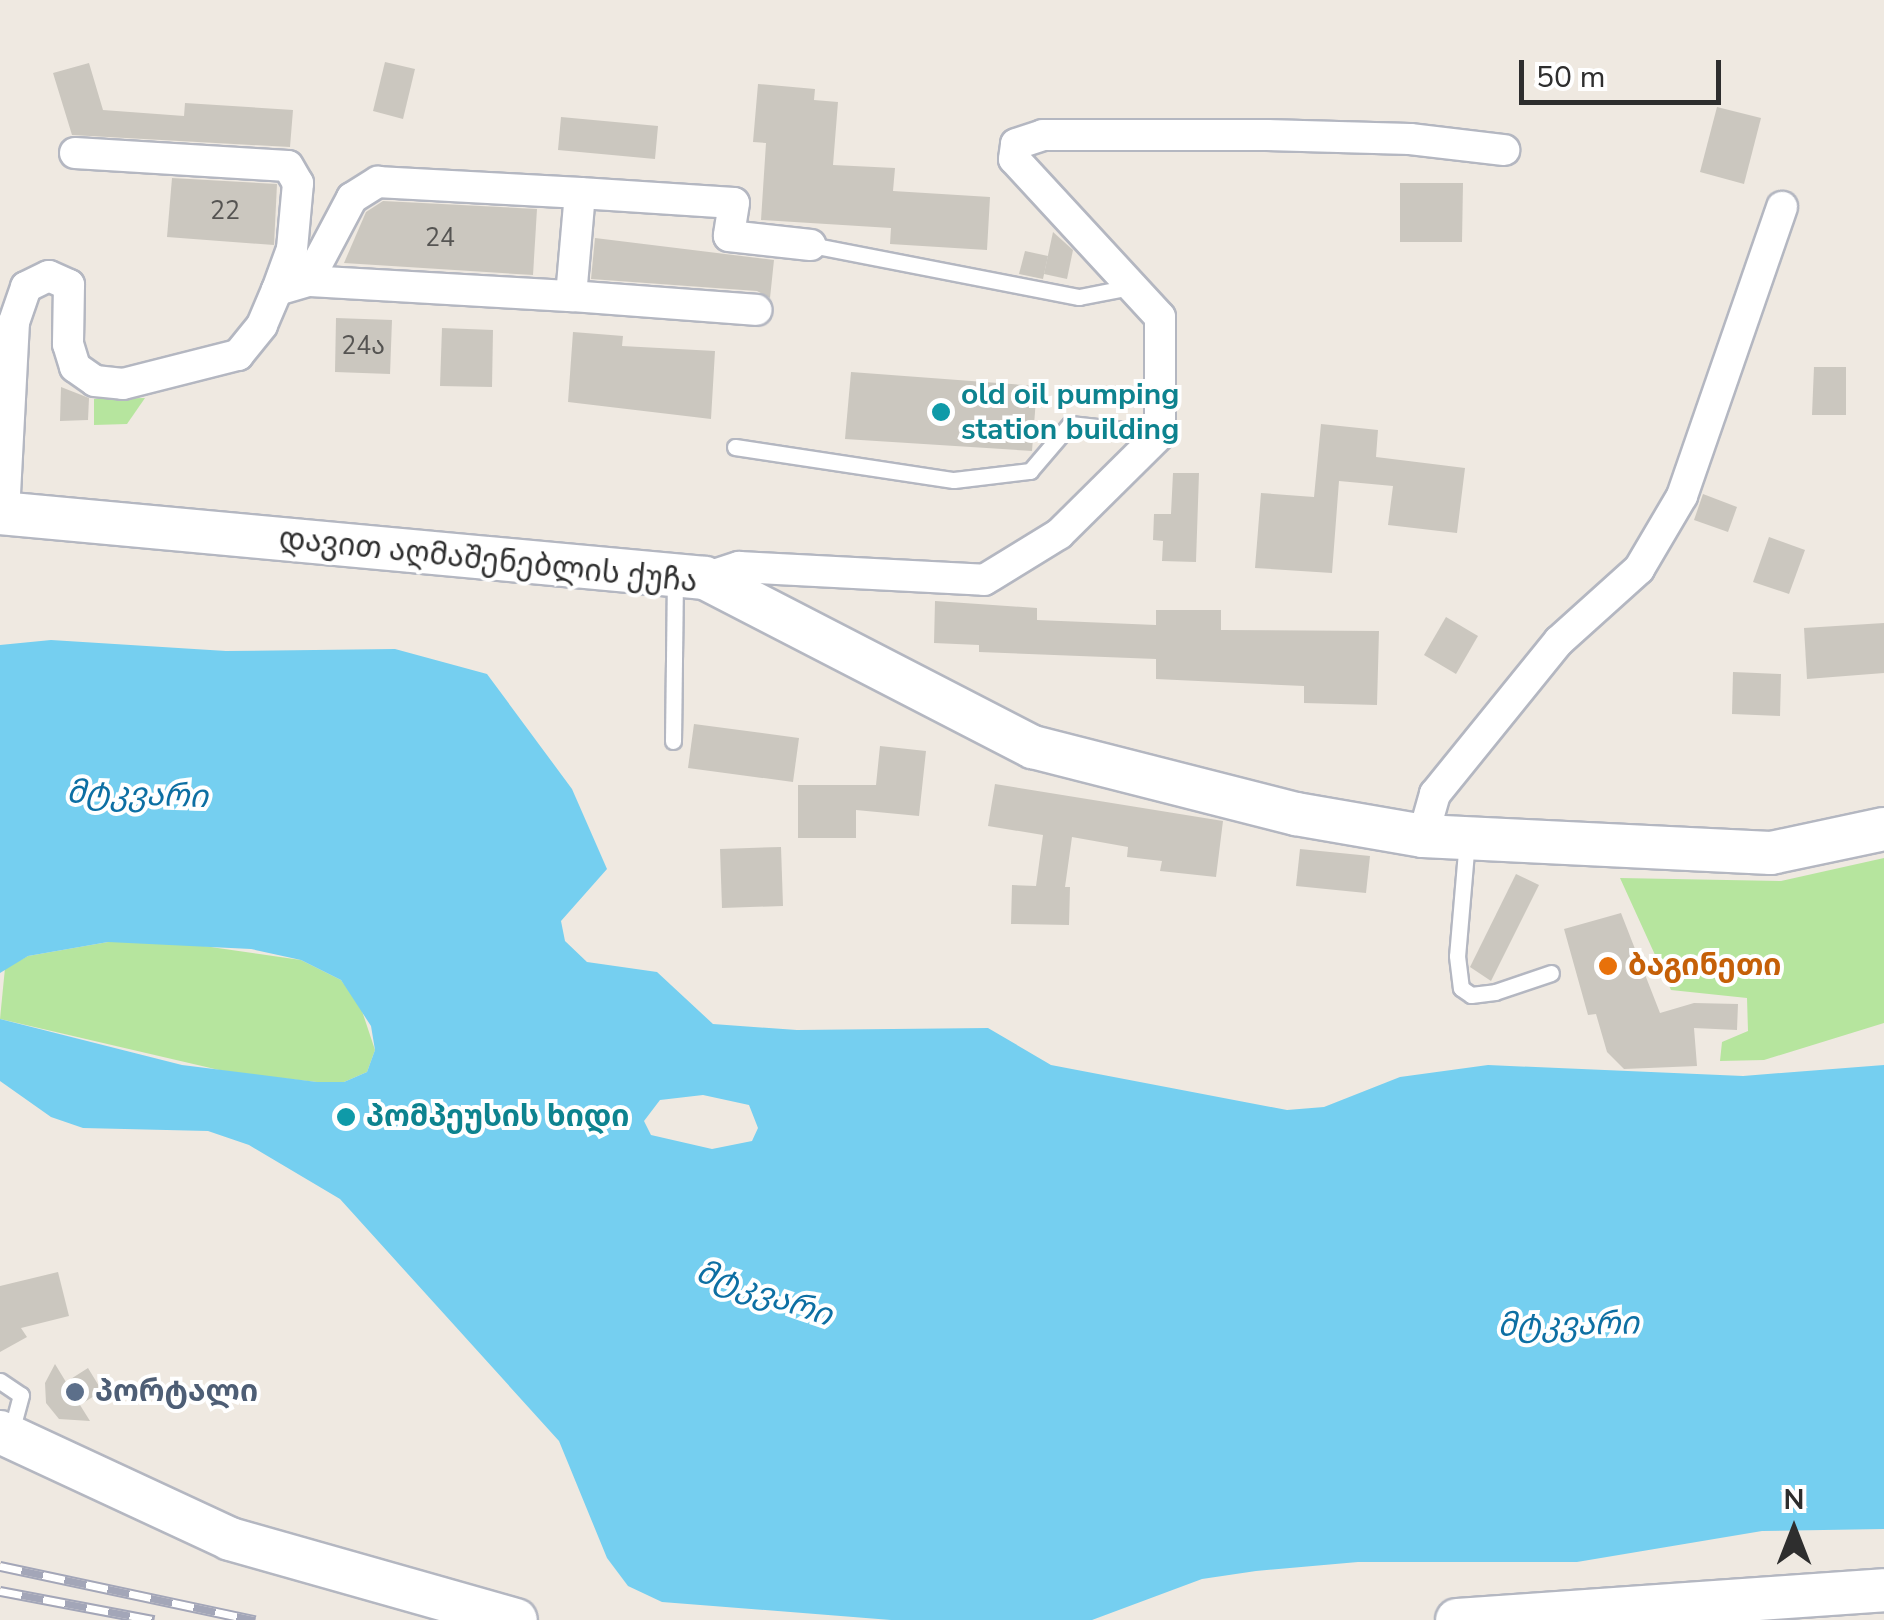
<!DOCTYPE html>
<html>
<head>
<meta charset="utf-8">
<style>
  body { margin:0 }
  #map { position:relative; width:1884px; height:1620px; overflow:hidden; background:#efe9e1; font-family:"Nunito Sans","Noto Sans Georgian",sans-serif }
  div>[style] { position:absolute }
  .green>* { inset:0; background:#b6e59e }
  .water>* { inset:0; background:#75cff0 }
  .building>* { inset:0; background:#cbc7bf }
  .roads { filter:drop-shadow(2px 0 #b4b7c1) drop-shadow(-2px 0 #b4b7c1) drop-shadow(0 2px #b4b7c1) drop-shadow(0 -2px #b4b7c1) }
  .lane>* { height:15px; margin:-7.5px; padding:0 7.5px; transform-origin:7.5px; border-radius:7.5px; background:#fff }
  .street>* { height:30px; margin:-15px; padding:0 15px; transform-origin:15px; border-radius:15px; background:#fff }
  .secondary>* { height:42px; margin:-21px; padding:0 21px; transform-origin:21px; border-radius:21px; background:#fff }
  .rail>* { height:11px; margin-top:-5.5px; transform-origin:0; background:repeating-linear-gradient(90deg,#fff 0 22px,#a3a6b8 0 44px); box-sizing:border-box; border-block:2px solid #a3a6b8 }
  .dots>* { width:28px; height:28px; translate:-50% -50%; box-sizing:border-box; border:5px solid #fff; border-radius:50% }
  span { translate:-50% -50%; white-space:nowrap; text-align:center; line-height:1.15; -webkit-text-stroke:8px #fff; paint-order:stroke }
  .number-label { font-size:25px; color:#555452 }
  .number-label span { -webkit-text-stroke-width:0 }
  .culture-label { font-size:30px; color:#0d838f; font-weight:700 }
  .left { translate:0 -50%; text-align:left }
  .street-label { font-size:30px; color:#2e2e2e }
  .food-label { font-size:30px; color:#c56008; font-weight:700 }
  .service-label { font-size:30px; color:#4e5e75; font-weight:700 }
  .water-label { font-size:32px; color:#0d6fa3; font-style:italic }
  .north { position:absolute; left:1744px; top:1480px; width:100px; height:100px; -webkit-text-stroke:8px #fff; paint-order:stroke; rotate:0deg; font-size:28px; font-weight:700; line-height:40px; text-align:center; color:#2e2e2e }
  .north::after { content:''; display:block; margin:auto; width:35px; height:45px; background:#2e2e2e; clip-path:polygon(50% 0,100% 100%,50% 72%,0 100%) }
  .scale { position:absolute; left:1519px; top:60px; width:202px; height:45px; box-sizing:border-box; border:5px solid #2e2e2e; border-top:0; padding-left:12px; font-size:30px; line-height:35px; white-space:nowrap; color:#2e2e2e; -webkit-text-stroke:8px #fff; paint-order:stroke }
</style>
</head>
<body>
<div id="map">
  <div class="green">
    <i style="clip-path:polygon(145px 398px,127px 424px,94px 425px,94px 399px)"></i>
    <i style="clip-path:polygon(1884px 858px,1884px 1023px,1764px 1060px,1720px 1061px,1722px 1042px,1748px 1031px,1747px 998px,1671px 990px,1620px 878px,1781px 881px)"></i>
    <i style="clip-path:polygon(108px 942px,176px 942px,301px 960px,341px 980px,360px 1005px,375px 1050px,367px 1072px,344px 1082px,317px 1082px,232px 1073px,0 1019px,5px 968px,28px 956px)"></i>
  </div>
  <div class="water">
    <i style="clip-path:polygon(evenodd,51px 640px,226px 651px,395px 649px,487px 674px,572px 789px,607px 869px,561px 921px,565px 941px,587px 962px,657px 972px,713px 1024px,797px 1030px,988px 1028px,1051px 1065px,1287px 1110px,1324px 1107px,1400px 1077px,1488px 1065px,1743px 1076px,1884px 1065px,1884px 1529px,1762px 1531px,1577px 1562px,1358px 1562px,1256px 1571px,1202px 1579px,1092px 1620px,891px 1620px,662px 1602px,628px 1586px,607px 1558px,559px 1441px,340px 1199px,249px 1145px,208px 1131px,83px 1128px,51px 1117px,0 1081px,0 1019px,182px 1065px,317px 1082px,344px 1082px,367px 1072px,375px 1050px,371px 1026px,341px 980px,301px 960px,251px 949px,108px 942px,28px 956px,0 973px,0 645px,51px 640px,703px 1095px,749px 1105px,758px 1128px,752px 1141px,712px 1149px,651px 1135px,644px 1121px,660px 1100px,703px 1095px)"></i>
  </div>
  <div class="building">
    <i style="clip-path:polygon(385px 62px,415px 69px,403px 119px,373px 111px)"></i>
    <i style="clip-path:polygon(89px 63px,103px 110px,184px 116px,185px 103px,293px 110px,290px 147px,72px 135px,53px 73px)"></i>
    <i style="clip-path:polygon(758px 84px,815px 89px,814px 100px,838px 102px,833px 165px,895px 168px,893px 191px,990px 197px,987px 250px,890px 244px,891px 228px,761px 220px,766px 143px,753px 142px)"></i>
    <i style="clip-path:polygon(1717px 107px,1761px 118px,1744px 184px,1700px 172px)"></i>
    <i style="clip-path:polygon(561px 117px,658px 126px,655px 159px,558px 150px)"></i>
    <i style="clip-path:polygon(172px 178px,277px 184px,274px 245px,167px 237px)"></i>
    <i style="clip-path:polygon(1400px 183px,1463px 183px,1462px 242px,1400px 242px)"></i>
    <i style="clip-path:polygon(383px 201px,537px 209px,533px 275px,344px 263px,366px 212px)"></i>
    <i style="clip-path:polygon(1053px 232px,1073px 250px,1067px 279px,1044px 274px)"></i>
    <i style="clip-path:polygon(595px 238px,774px 260px,770px 298px,757px 291px,591px 279px)"></i>
    <i style="clip-path:polygon(1025px 251px,1048px 256px,1043px 279px,1019px 274px)"></i>
    <i style="clip-path:polygon(336px 318px,392px 320px,390px 374px,335px 372px)"></i>
    <i style="clip-path:polygon(442px 328px,493px 330px,492px 387px,440px 386px)"></i>
    <i style="clip-path:polygon(573px 332px,623px 336px,622px 346px,715px 351px,711px 419px,568px 402px)"></i>
    <i style="clip-path:polygon(1814px 367px,1846px 367px,1846px 415px,1812px 415px)"></i>
    <i style="clip-path:polygon(851px 372px,1037px 386px,1032px 451px,845px 439px)"></i>
    <i style="clip-path:polygon(61px 387px,89px 398px,88px 420px,60px 421px)"></i>
    <i style="clip-path:polygon(1321px 424px,1378px 430px,1376px 457px,1465px 468px,1457px 533px,1388px 525px,1393px 486px,1339px 481px,1332px 573px,1255px 568px,1261px 493px,1314px 497px)"></i>
    <i style="clip-path:polygon(1173px 473px,1199px 473px,1196px 562px,1162px 561px,1163px 541px,1153px 540px,1154px 514px,1171px 514px)"></i>
    <i style="clip-path:polygon(1703px 494px,1737px 507px,1728px 532px,1694px 520px)"></i>
    <i style="clip-path:polygon(1769px 537px,1805px 550px,1789px 594px,1753px 582px)"></i>
    <i style="clip-path:polygon(935px 601px,1037px 608px,1037px 620px,1156px 625px,1156px 610px,1221px 610px,1221px 630px,1379px 631px,1377px 705px,1304px 703px,1304px 686px,1156px 679px,1156px 659px,979px 652px,979px 645px,934px 643px)"></i>
    <i style="clip-path:polygon(1446px 617px,1478px 636px,1456px 674px,1424px 655px)"></i>
    <i style="clip-path:polygon(1884px 623px,1884px 673px,1807px 679px,1804px 628px)"></i>
    <i style="clip-path:polygon(1733px 672px,1781px 674px,1780px 716px,1732px 714px)"></i>
    <i style="clip-path:polygon(694px 724px,799px 738px,793px 782px,688px 768px)"></i>
    <i style="clip-path:polygon(880px 746px,926px 751px,919px 816px,856px 810px,856px 838px,798px 838px,798px 785px,876px 785px)"></i>
    <i style="clip-path:polygon(995px 784px,1223px 821px,1216px 877px,1160px 871px,1162px 861px,1127px 857px,1128px 847px,1072px 837px,1065px 887px,1070px 887px,1069px 925px,1011px 924px,1012px 885px,1036px 886px,1043px 835px,988px 826px)"></i>
    <i style="clip-path:polygon(781px 847px,783px 906px,722px 908px,720px 849px)"></i>
    <i style="clip-path:polygon(1300px 849px,1370px 856px,1366px 893px,1296px 886px)"></i>
    <i style="clip-path:polygon(1516px 874px,1539px 885px,1491px 981px,1470px 967px)"></i>
    <i style="clip-path:polygon(1621px 913px,1660px 1013px,1694px 1003px,1738px 1004px,1737px 1030px,1694px 1028px,1697px 1066px,1624px 1069px,1607px 1052px,1596px 1014px,1588px 1015px,1564px 929px)"></i>
    <i style="clip-path:polygon(58px 1272px,69px 1316px,21px 1328px,27px 1337px,0 1352px,0 1286px)"></i>
    <i style="clip-path:polygon(55px 1364px,66px 1382px,88px 1368px,102px 1391px,80px 1405px,90px 1421px,59px 1419px,46px 1403px,45px 1383px)"></i>
  </div>
  <div class="roads">
    <div class="lane">
      <i style="left:811px;top:245px;width:273px;rotate:11deg"></i>
      <i style="left:1079px;top:297px;width:53px;rotate:-10.9deg"></i>
      <i style="left:735px;top:447px;width:221px;rotate:8.6deg"></i>
      <i style="left:954px;top:480px;width:77px;rotate:-6.8deg"></i>
      <i style="left:1030px;top:471px;width:62px;rotate:-49.6deg"></i>
      <i style="left:1070px;top:424px;width:91px;rotate:6.3deg"></i>
      <i style="left:673px;top:741px;width:164px;rotate:-89.3deg"></i>
      <i style="left:1467px;top:840px;width:116px;rotate:94.9deg"></i>
      <i style="left:1457px;top:956px;width:32px;rotate:83deg"></i>
      <i style="left:1461px;top:988px;width:12px;rotate:35deg"></i>
      <i style="left:1471px;top:995px;width:24px;rotate:-7deg"></i>
      <i style="left:1495px;top:992px;width:59px;rotate:-18.7deg"></i>
      <i style="left:0;top:1381px;width:25px;rotate:34deg"></i>
      <i style="left:21px;top:1395px;width:39px;rotate:105deg"></i>
    </div>
    <div class="street">
      <i style="left:75px;top:153px;width:213px;rotate:3.5deg"></i>
      <i style="left:288px;top:166px;width:20px;rotate:60deg"></i>
      <i style="left:298px;top:183px;width:66px;rotate:95.2deg"></i>
      <i style="left:292px;top:249px;width:44px;rotate:110.1deg"></i>
      <i style="left:308px;top:281px;width:94px;rotate:-62.1deg"></i>
      <i style="left:352px;top:198px;width:31px;rotate:-32deg"></i>
      <i style="left:378px;top:182px;width:202px;rotate:3.1deg"></i>
      <i style="left:571px;top:296px;width:186px;rotate:4.3deg"></i>
      <i style="left:4px;top:513px;width:191px;rotate:-87deg"></i>
      <i style="left:14px;top:322px;width:37px;rotate:-71deg"></i>
      <i style="left:26px;top:287px;width:25px;rotate:-26deg"></i>
      <i style="left:49px;top:276px;width:22px;rotate:24deg"></i>
      <i style="left:69px;top:285px;width:59px;rotate:91deg"></i>
      <i style="left:68px;top:344px;width:24px;rotate:73deg"></i>
      <i style="left:75px;top:367px;width:24px;rotate:35deg"></i>
      <i style="left:95px;top:381px;width:28px;rotate:6deg"></i>
      <i style="left:123px;top:384px;width:119px;rotate:-14.2deg"></i>
      <i style="left:238px;top:355px;width:38px;rotate:-51deg"></i>
      <i style="left:262px;top:325px;width:38px;rotate:-67deg"></i>
      <i style="left:277px;top:290px;width:32px;rotate:-16deg"></i>
      <i style="left:308px;top:281px;width:263px;rotate:3.3deg"></i>
      <i style="left:571px;top:296px;width:103px;rotate:-85deg"></i>
      <i style="left:580px;top:193px;width:154px;rotate:3.7deg"></i>
      <i style="left:734px;top:203px;width:33px;rotate:99deg"></i>
      <i style="left:729px;top:236px;width:82px;rotate:6.3deg"></i>
      <i style="left:705px;top:578px;width:36px;rotate:-18deg"></i>
      <i style="left:739px;top:567px;width:245px;rotate:3deg"></i>
      <i style="left:984px;top:580px;width:88px;rotate:-31.5deg"></i>
      <i style="left:1059px;top:534px;width:142px;rotate:-44.7deg"></i>
      <i style="left:1160px;top:434px;width:117px;rotate:-90deg"></i>
      <i style="left:1160px;top:317px;width:215px;rotate:-132.7deg"></i>
      <i style="left:1014px;top:159px;width:15px;rotate:-82deg"></i>
      <i style="left:1016px;top:144px;width:28px;rotate:-18deg"></i>
      <i style="left:1043px;top:135px;width:224px"></i>
      <i style="left:1267px;top:135px;width:143px;rotate:1.6deg"></i>
      <i style="left:1410px;top:139px;width:95px;rotate:6.7deg"></i>
      <i style="left:1423px;top:836px;width:44px;rotate:-74.1deg"></i>
      <i style="left:1435px;top:794px;width:197px;rotate:-51deg"></i>
      <i style="left:1559px;top:641px;width:108px;rotate:-42deg"></i>
      <i style="left:1639px;top:569px;width:85px;rotate:-59.5deg"></i>
      <i style="left:1682px;top:496px;width:306px;rotate:-70.9deg"></i>
    </div>
    <div class="secondary">
      <i style="left:0;top:513px;width:708px;rotate:5.27deg"></i>
      <i style="left:705px;top:578px;width:369px;rotate:27.3deg"></i>
      <i style="left:1033px;top:747px;width:271px;rotate:14.3deg"></i>
      <i style="left:1296px;top:814px;width:129px;rotate:9.8deg"></i>
      <i style="left:1423px;top:836px;width:348px;rotate:2.8deg"></i>
      <i style="left:1771px;top:853px;width:116px;rotate:-12deg"></i>
      <i style="left:0;top:1432px;width:254px;rotate:24.9deg"></i>
      <i style="left:230px;top:1539px;width:297px;rotate:15.8deg"></i>
      <i style="left:1457px;top:1620px;width:428px;rotate:-4deg"></i>
    </div>
  </div>
  <div class="rail">
    <i style="left:0;top:1566px;width:261px;rotate:12deg"></i>
    <i style="left:0;top:1591px;width:157px;rotate:10.7deg"></i>
  </div>
  <div class="dots">
    <i style="left:941px;top:412px;background:#0f9aa8"></i>
    <i style="left:1608px;top:966px;background:#e8710a"></i>
    <i style="left:346px;top:1117px;background:#0f9aa8"></i>
    <i style="left:75px;top:1392px;background:#5c6f8a"></i>
  </div>
  <div class="number-label">
    <span style="left:225px;top:211px">22</span>
    <span style="left:440px;top:238px">24</span>
    <span style="left:363px;top:346px">24ა</span>
  </div>
  <div class="culture-label">
    <span class="left" style="left:961px;top:412px">old oil pumping<br>station building</span>
    <span class="left" style="left:366px;top:1117px">პომპეუსის ხიდი</span>
  </div>
  <div class="street-label">
    <span style="left:488px;top:561px;rotate:6deg">დავით აღმაშენებლის ქუჩა</span>
  </div>
  <div class="food-label">
    <span class="left" style="left:1628px;top:966px">ბაგინეთი</span>
  </div>
  <div class="service-label">
    <span class="left" style="left:95px;top:1392px">პორტალი</span>
  </div>
  <div class="water-label">
    <span style="left:137px;top:795px;rotate:2deg">მტკვარი</span>
    <span style="left:764px;top:1294px;rotate:19deg">მტკვარი</span>
    <span style="left:1568px;top:1325px;rotate:-1deg">მტკვარი</span>
  </div>
  <div class="north">N</div>
  <div class="scale">50 m</div>
</div>
</body>
</html>
